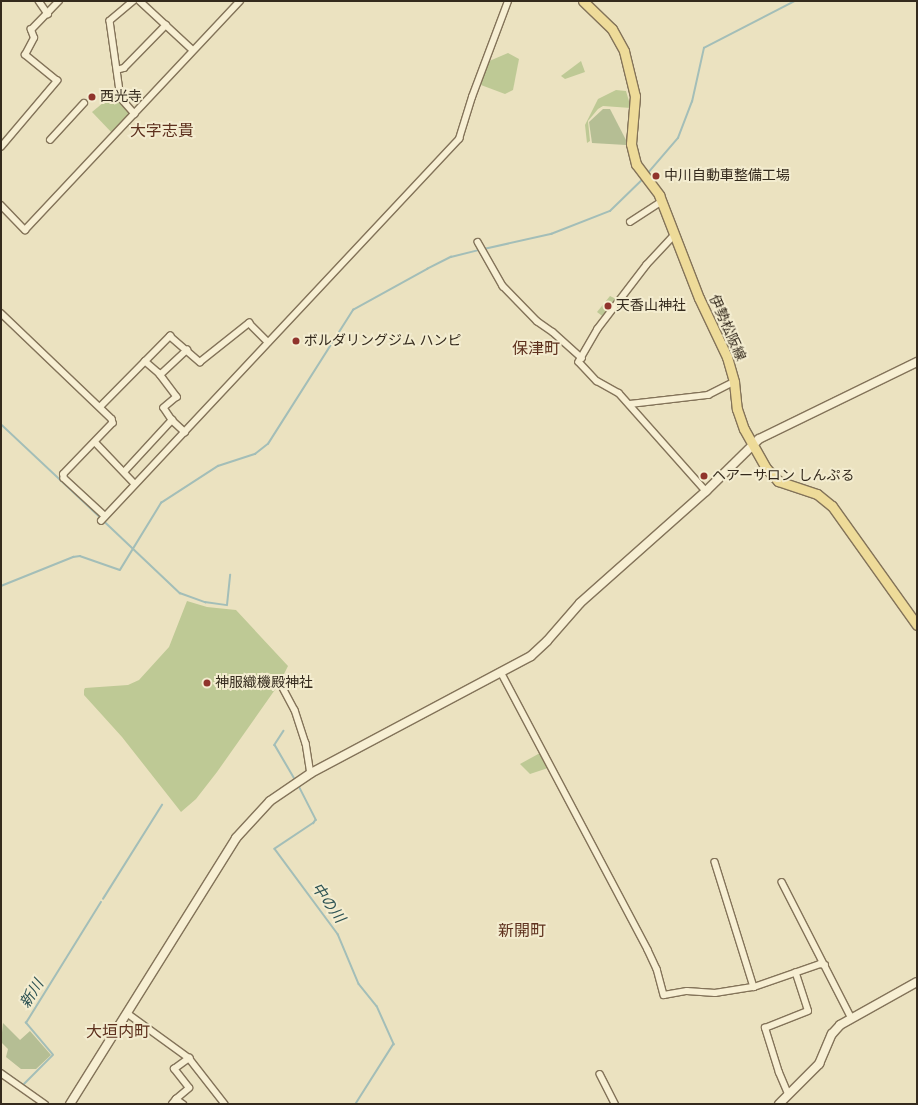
<!DOCTYPE html>
<html>
<head>
<meta charset="utf-8">
<style>
  body { margin:0 }
  #map { position:relative; width:918px; height:1105px; overflow:hidden; background:#ebe2c0; font-family:"Times New Roman","Noto Sans JP",serif }
  div>[style] { position:absolute }
  .green>* { inset:0; background:#bec995 }
  .cemetery>* { inset:0; background:#b5be94 }
  .stream>* { height:1.5px; margin:-0.75px; padding:0 0.75px; transform-origin:0.75px; border-radius:0.75px; background:#a3beb8 }
  .roads { filter:drop-shadow(1px 0 #837359) drop-shadow(-1px 0 #837359) drop-shadow(0 1px #837359) drop-shadow(0 -1px #837359) }
  .street>* { height:5.5px; margin:-2.75px; padding:0 2.75px; transform-origin:2.75px; border-radius:2.75px; background:#f7efd3 }
  .secondary>* { height:8px; margin:-4px; padding:0 4px; transform-origin:4px; border-radius:4px; background:#f7efd3 }
  .primary>* { height:9px; margin:-4.5px; padding:0 4.5px; transform-origin:4.5px; border-radius:4.5px; background:#eedb99 }
  .dots>* { width:11px; height:11px; translate:-50% -50%; box-sizing:border-box; border:2px solid #f3eccf; border-radius:50% }
  span { translate:-50% -50%; white-space:nowrap; text-align:center; line-height:1.15; -webkit-text-stroke:4px #f3eccf; paint-order:stroke }
  .poi-label { font-size:14px; color:#342a1d }
  .left { translate:0 -50%; text-align:left }
  .street-label { font-size:14px; color:#342a1d }
  .water-label { font-size:15px; color:#2c5253; font-style:italic }
  .quarter-label { font-size:16px; color:#5e311e }
  .frame { position:absolute; inset:0; border:2px solid #342a1d; pointer-events:none }
</style>
</head>
<body>
<div id="map">
  <div class="green">
    <i style="clip-path:polygon(508px 53px,519px 59px,513px 90px,505px 94px,481px 85px,487px 62px)"></i>
    <i style="clip-path:polygon(581px 61px,585px 72px,565px 79px,561px 76px)"></i>
    <i style="clip-path:polygon(616px 90px,626px 91px,631px 108px,603px 106px,598px 109px,588px 121px,590px 141px,587px 143px,585px 125px,598px 99px)"></i>
    <i style="clip-path:polygon(115px 93px,119px 93px,133px 114px,113px 134px,92px 112px)"></i>
    <i style="clip-path:polygon(610px 296px,618px 300px,605px 318px,597px 312px)"></i>
    <i style="clip-path:polygon(187px 601px,207px 607px,236px 610px,288px 666px,279px 684px,217px 772px,196px 799px,181px 812px,122px 737px,84px 695px,84px 690px,85px 688px,128px 685px,139px 680px,169px 647px)"></i>
    <i style="clip-path:polygon(540px 753px,548px 768px,530px 774px,520px 764px)"></i>
  </div>
  <div class="cemetery">
    <i style="clip-path:polygon(603px 109px,610px 109px,626px 140px,626px 145px,592px 143px,589px 122px)"></i>
    <i style="clip-path:polygon(3px 1023px,20px 1040px,30px 1031px,51px 1055px,36px 1069px,21px 1069px,6px 1057px,8px 1049px,1px 1042px)"></i>
  </div>
  <div class="stream">
    <i style="left:648px;top:173px;width:46px;rotate:-49.4deg"></i>
    <i style="left:678px;top:138px;width:39px;rotate:-69deg"></i>
    <i style="left:692px;top:102px;width:55px;rotate:-77.5deg"></i>
    <i style="left:704px;top:48px;width:102px;rotate:-27.3deg"></i>
    <i style="left:484px;top:249px;width:69px;rotate:-12.6deg"></i>
    <i style="left:551px;top:234px;width:63px;rotate:-21.3deg"></i>
    <i style="left:610px;top:211px;width:46px;rotate:-44.1deg"></i>
    <i style="left:1px;top:424px;width:139px;rotate:43.2deg"></i>
    <i style="left:104px;top:521px;width:105px;rotate:43.5deg"></i>
    <i style="left:180px;top:593px;width:27px;rotate:20deg"></i>
    <i style="left:205px;top:602px;width:22px;rotate:8deg"></i>
    <i style="left:227px;top:605px;width:30px;rotate:-84deg"></i>
    <i style="left:1px;top:586px;width:78px;rotate:-21.9deg"></i>
    <i style="left:73px;top:557px;width:7px;rotate:-8deg"></i>
    <i style="left:80px;top:556px;width:42px;rotate:19.3deg"></i>
    <i style="left:120px;top:570px;width:79px;rotate:-58.5deg"></i>
    <i style="left:161px;top:503px;width:68px;rotate:-33deg"></i>
    <i style="left:218px;top:466px;width:39px;rotate:-18deg"></i>
    <i style="left:255px;top:454px;width:16px;rotate:-38deg"></i>
    <i style="left:268px;top:444px;width:159px;rotate:-57.6deg"></i>
    <i style="left:353px;top:310px;width:85px;rotate:-29deg"></i>
    <i style="left:427px;top:269px;width:27px;rotate:-27deg"></i>
    <i style="left:451px;top:257px;width:30px;rotate:-14deg"></i>
    <i style="left:284px;top:731px;width:17px;rotate:123deg"></i>
    <i style="left:275px;top:745px;width:42px;rotate:59.7deg"></i>
    <i style="left:299px;top:786px;width:38px;rotate:63deg"></i>
    <i style="left:316px;top:820px;width:4px;rotate:124deg"></i>
    <i style="left:314px;top:823px;width:47px;rotate:146.3deg"></i>
    <i style="left:275px;top:849px;width:106px;rotate:53.5deg"></i>
    <i style="left:338px;top:934px;width:54px;rotate:67.2deg"></i>
    <i style="left:359px;top:984px;width:28px;rotate:51deg"></i>
    <i style="left:377px;top:1006px;width:42px;rotate:65.9deg"></i>
    <i style="left:394px;top:1044px;width:71px;rotate:122.3deg"></i>
    <i style="left:103px;top:899px;width:111px;rotate:-57.9deg"></i>
    <i style="left:1px;top:1069px;width:27px;rotate:36deg"></i>
    <i style="left:23px;top:1085px;width:42px;rotate:-45deg"></i>
    <i style="left:53px;top:1055px;width:42px;rotate:-130.2deg"></i>
    <i style="left:26px;top:1023px;width:142px;rotate:-58.2deg"></i>
  </div>
  <div class="roads">
    <div class="street">
      <i style="left:39px;top:1px;width:16px;rotate:55deg"></i>
      <i style="left:134px;top:1px;width:31px;rotate:140deg"></i>
      <i style="left:110px;top:21px;width:78px;rotate:81.9deg"></i>
      <i style="left:121px;top:98px;width:21px;rotate:49deg"></i>
      <i style="left:140px;top:1px;width:72px;rotate:42.8deg"></i>
      <i style="left:117px;top:70px;width:7px;rotate:-16deg"></i>
      <i style="left:124px;top:68px;width:60px;rotate:-45.7deg"></i>
      <i style="left:50px;top:140px;width:50px;rotate:-47.4deg"></i>
      <i style="left:1px;top:147px;width:87px;rotate:-49.7deg"></i>
      <i style="left:57px;top:81px;width:41px;rotate:-140.9deg"></i>
      <i style="left:25px;top:55px;width:19px;rotate:-62deg"></i>
      <i style="left:34px;top:38px;width:9px;rotate:-111deg"></i>
      <i style="left:31px;top:30px;width:40px;rotate:-46deg"></i>
      <i style="left:1px;top:205px;width:35px;rotate:46deg"></i>
      <i style="left:25px;top:230px;width:314px;rotate:-46.8deg"></i>
      <i style="left:630px;top:222px;width:38px;rotate:-33deg"></i>
      <i style="left:674px;top:236px;width:40px;rotate:133deg"></i>
      <i style="left:647px;top:265px;width:81px;rotate:127.4deg"></i>
      <i style="left:598px;top:329px;width:38px;rotate:120deg"></i>
      <i style="left:579px;top:362px;width:26px;rotate:47deg"></i>
      <i style="left:597px;top:381px;width:25px;rotate:29deg"></i>
      <i style="left:619px;top:393px;width:131px;rotate:48.4deg"></i>
      <i style="left:478px;top:242px;width:51px;rotate:60.4deg"></i>
      <i style="left:503px;top:286px;width:49px;rotate:45.8deg"></i>
      <i style="left:537px;top:321px;width:19px;rotate:35deg"></i>
      <i style="left:553px;top:332px;width:39px;rotate:42deg"></i>
      <i style="left:1px;top:313px;width:153px;rotate:43.7deg"></i>
      <i style="left:112px;top:419px;width:4px;rotate:76deg"></i>
      <i style="left:113px;top:423px;width:71px;rotate:133.9deg"></i>
      <i style="left:64px;top:474px;width:4px;rotate:90deg"></i>
      <i style="left:64px;top:478px;width:56px;rotate:42.8deg"></i>
      <i style="left:145px;top:361px;width:18px;rotate:41deg"></i>
      <i style="left:159px;top:373px;width:30px;rotate:53deg"></i>
      <i style="left:177px;top:397px;width:17px;rotate:140deg"></i>
      <i style="left:164px;top:408px;width:14px;rotate:56deg"></i>
      <i style="left:160px;top:375px;width:37px;rotate:-43deg"></i>
      <i style="left:630px;top:404px;width:79px;rotate:-6.6deg"></i>
      <i style="left:708px;top:395px;width:29px;rotate:-27deg"></i>
      <i style="left:100px;top:407px;width:100px;rotate:-45.4deg"></i>
      <i style="left:170px;top:336px;width:40px;rotate:41deg"></i>
      <i style="left:200px;top:362px;width:63px;rotate:-38.5deg"></i>
      <i style="left:249px;top:323px;width:27px;rotate:45deg"></i>
      <i style="left:95px;top:442px;width:58px;rotate:46.4deg"></i>
      <i style="left:124px;top:472px;width:71px;rotate:-47.3deg"></i>
      <i style="left:172px;top:420px;width:18px;rotate:43deg"></i>
      <i style="left:101px;top:521px;width:524px;rotate:-46.86deg"></i>
      <i style="left:459px;top:139px;width:44px;rotate:-72.8deg"></i>
      <i style="left:472px;top:97px;width:103px;rotate:-69.4deg"></i>
      <i style="left:501px;top:672px;width:314px;rotate:62.1deg"></i>
      <i style="left:648px;top:950px;width:21px;rotate:65deg"></i>
      <i style="left:657px;top:969px;width:27px;rotate:75deg"></i>
      <i style="left:664px;top:995px;width:23px;rotate:-10deg"></i>
      <i style="left:687px;top:991px;width:28px;rotate:4deg"></i>
      <i style="left:715px;top:993px;width:39px;rotate:-9deg"></i>
      <i style="left:754px;top:987px;width:70px;rotate:-19.2deg"></i>
      <i style="left:820px;top:964px;width:5px;rotate:11deg"></i>
      <i style="left:282px;top:686px;width:27px;rotate:62deg"></i>
      <i style="left:295px;top:710px;width:35px;rotate:72deg"></i>
      <i style="left:306px;top:743px;width:30px;rotate:81deg"></i>
      <i style="left:715px;top:862px;width:131px;rotate:72.7deg"></i>
      <i style="left:782px;top:882px;width:152px;rotate:62.9deg"></i>
      <i style="left:127px;top:1013px;width:77px;rotate:36deg"></i>
      <i style="left:189px;top:1058px;width:58px;rotate:52deg"></i>
      <i style="left:1px;top:1073px;width:54px;rotate:35.2deg"></i>
      <i style="left:600px;top:1074px;width:34px;rotate:63deg"></i>
      <i style="left:788px;top:1094px;width:23px;rotate:-113deg"></i>
      <i style="left:779px;top:1073px;width:47px;rotate:-107.3deg"></i>
      <i style="left:765px;top:1028px;width:46px;rotate:-21.6deg"></i>
      <i style="left:808px;top:1011px;width:40px;rotate:-108deg"></i>
      <i style="left:176px;top:1099px;width:17px;rotate:-40deg"></i>
      <i style="left:189px;top:1088px;width:24px;rotate:-128deg"></i>
      <i style="left:174px;top:1069px;width:19px;rotate:-36deg"></i>
      <i style="left:172px;top:1104px;width:6px;rotate:-51deg"></i>
      <i style="left:176px;top:1099px;width:9px;rotate:36deg"></i>
    </div>
    <div class="secondary">
      <i style="left:70px;top:1104px;width:314px;rotate:-58deg"></i>
      <i style="left:236px;top:838px;width:50px;rotate:-47.4deg"></i>
      <i style="left:270px;top:801px;width:50px;rotate:-34.3deg"></i>
      <i style="left:311px;top:773px;width:249px;rotate:-28deg"></i>
      <i style="left:531px;top:656px;width:22px;rotate:-43deg"></i>
      <i style="left:547px;top:641px;width:50px;rotate:-49deg"></i>
      <i style="left:580px;top:603px;width:169px;rotate:-41.6deg"></i>
      <i style="left:706px;top:491px;width:74px;rotate:-44.5deg"></i>
      <i style="left:759px;top:439px;width:176px;rotate:-26deg"></i>
      <i style="left:779px;top:1104px;width:57px;rotate:-45deg"></i>
      <i style="left:819px;top:1064px;width:33px;rotate:-67deg"></i>
      <i style="left:832px;top:1034px;width:12px;rotate:-48deg"></i>
      <i style="left:840px;top:1025px;width:88px;rotate:-29.2deg"></i>
    </div>
    <div class="primary">
      <i style="left:583px;top:1px;width:40px;rotate:44deg"></i>
      <i style="left:612px;top:29px;width:25px;rotate:61deg"></i>
      <i style="left:624px;top:51px;width:46px;rotate:76.3deg"></i>
      <i style="left:635px;top:96px;width:48px;rotate:94.8deg"></i>
      <i style="left:631px;top:144px;width:21px;rotate:76deg"></i>
      <i style="left:636px;top:164px;width:39px;rotate:53deg"></i>
      <i style="left:659px;top:195px;width:110px;rotate:68.8deg"></i>
      <i style="left:699px;top:298px;width:65px;rotate:64.6deg"></i>
      <i style="left:727px;top:357px;width:26px;rotate:74deg"></i>
      <i style="left:734px;top:382px;width:27px;rotate:84deg"></i>
      <i style="left:737px;top:409px;width:21px;rotate:71deg"></i>
      <i style="left:744px;top:429px;width:45px;rotate:60.6deg"></i>
      <i style="left:766px;top:468px;width:18px;rotate:47deg"></i>
      <i style="left:778px;top:481px;width:41px;rotate:18.4deg"></i>
      <i style="left:817px;top:494px;width:19px;rotate:39deg"></i>
      <i style="left:832px;top:506px;width:146px;rotate:54.5deg"></i>
    </div>
  </div>
  <div class="dots">
    <i style="left:92px;top:97px;background:#90342c"></i>
    <i style="left:656px;top:176px;background:#90342c"></i>
    <i style="left:608px;top:306px;background:#90342c"></i>
    <i style="left:296px;top:341px;background:#90342c"></i>
    <i style="left:704px;top:476px;background:#90342c"></i>
    <i style="left:207px;top:683px;background:#90342c"></i>
  </div>
  <div class="poi-label">
    <span class="left" style="left:100px;top:97px">西光寺</span>
    <span class="left" style="left:664px;top:176px">中川自動車整備工場</span>
    <span class="left" style="left:616px;top:306px">天香山神社</span>
    <span class="left" style="left:304px;top:341px">ボルダリングジム ハンピ</span>
    <span class="left" style="left:712px;top:476px">ヘアーサロン しんぷる</span>
    <span class="left" style="left:215px;top:683px">神服織機殿神社</span>
  </div>
  <div class="street-label">
    <span style="left:727px;top:328px;rotate:66deg">伊勢松阪線</span>
  </div>
  <div class="water-label">
    <span style="left:328px;top:903px;rotate:54deg">中の川</span>
    <span style="left:32px;top:994px;rotate:-58deg">新川</span>
  </div>
  <div class="quarter-label">
    <span style="left:162px;top:131px">大字志貴</span>
    <span style="left:536px;top:349px">保津町</span>
    <span style="left:522px;top:931px">新開町</span>
    <span style="left:118px;top:1032px">大垣内町</span>
  </div>
  <div class="frame"></div>
</div>
</body>
</html>
